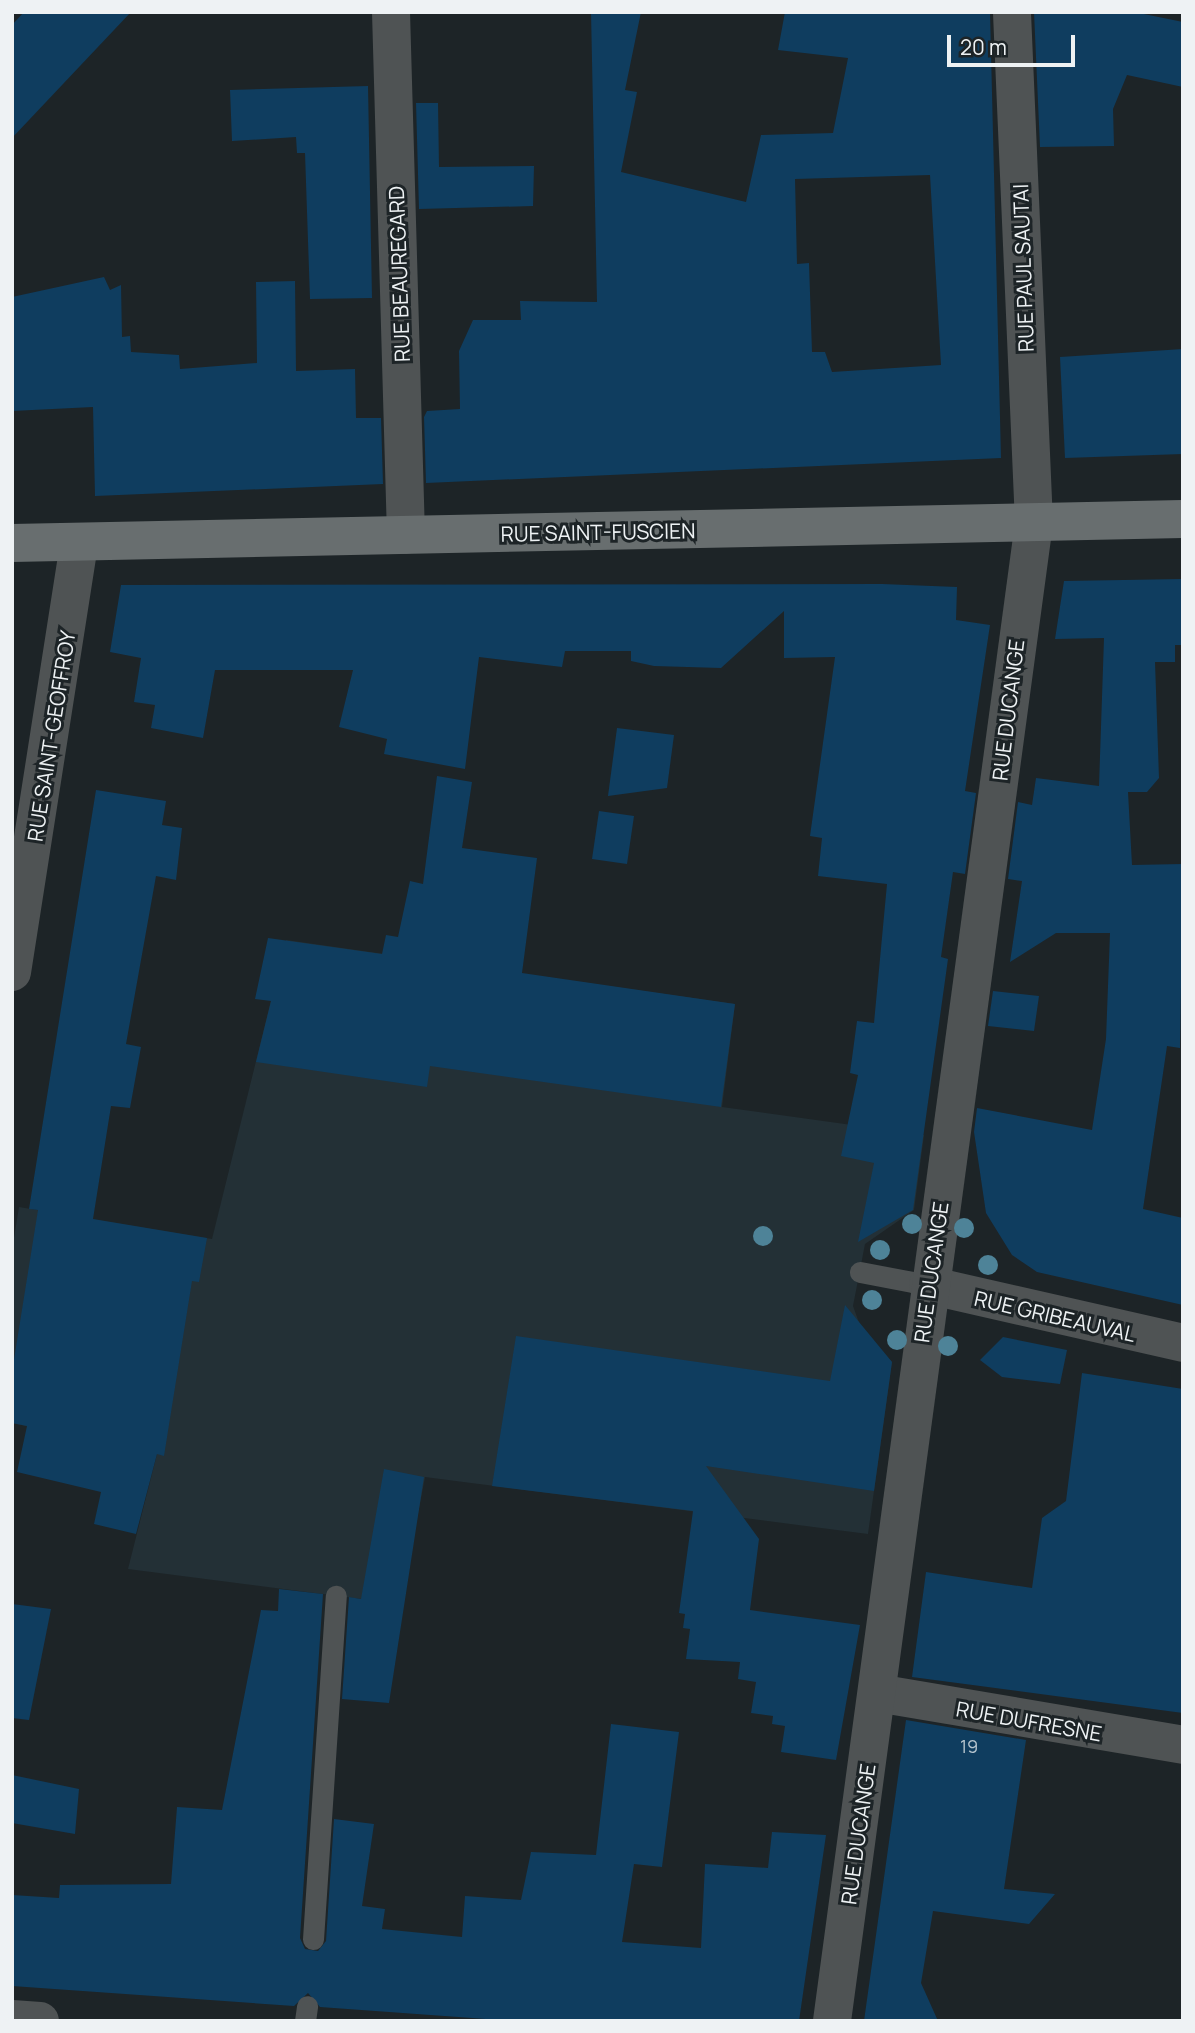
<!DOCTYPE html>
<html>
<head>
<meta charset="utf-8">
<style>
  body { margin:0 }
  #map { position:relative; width:1195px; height:2033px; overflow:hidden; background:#1d2427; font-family:Manrope,sans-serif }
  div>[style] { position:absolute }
  .built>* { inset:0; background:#233036 }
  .building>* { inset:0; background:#0f3d5f }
  .service>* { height:21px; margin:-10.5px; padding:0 10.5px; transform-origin:10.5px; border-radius:10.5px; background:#4f5354 }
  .minor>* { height:38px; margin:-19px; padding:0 19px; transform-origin:19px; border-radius:19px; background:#4f5354 }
  .secondary>* { height:38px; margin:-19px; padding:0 19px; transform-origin:19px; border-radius:19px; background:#686e6f }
  .trees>* { width:20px; height:20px; margin:-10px; border-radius:50%; background:#4e8398 }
  span { translate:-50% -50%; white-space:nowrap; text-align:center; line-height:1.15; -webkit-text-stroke:6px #1d2427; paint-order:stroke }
  .number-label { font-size:18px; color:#b6c5cf }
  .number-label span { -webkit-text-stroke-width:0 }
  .street-label { font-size:21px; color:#eef2f4 }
  .frame { position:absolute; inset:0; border:14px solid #eef2f4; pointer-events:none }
  .scale { position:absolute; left:947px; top:35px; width:128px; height:32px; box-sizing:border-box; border:4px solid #eef2f4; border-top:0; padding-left:9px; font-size:21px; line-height:24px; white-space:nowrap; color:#eef2f4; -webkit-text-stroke:5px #1d2427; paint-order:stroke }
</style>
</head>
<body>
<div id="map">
  <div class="built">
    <i style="clip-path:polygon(286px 940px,735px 1004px,722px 1107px,924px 1135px,914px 1210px,865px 1244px,853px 1306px,861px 1328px,892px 1362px,868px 1534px,425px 1477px,401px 1604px,128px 1569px,157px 1454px,12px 1423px,12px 1250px,19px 1207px,212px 1239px)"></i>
  </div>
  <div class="building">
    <i style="clip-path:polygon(24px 12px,131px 12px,12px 138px,12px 25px)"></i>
    <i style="clip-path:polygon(evenodd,591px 12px,641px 12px,625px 90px,637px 92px,621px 172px,746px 202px,761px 135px,833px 133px,848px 58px,778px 50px,785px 12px,990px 12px,1001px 458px,426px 483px,424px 417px,427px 411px,460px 409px,459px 351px,473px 320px,521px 320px,520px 301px,597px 302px,591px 12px,930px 175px,941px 365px,832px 372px,825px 352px,812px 352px,809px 263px,797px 264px,795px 179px,930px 175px)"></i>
    <i style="clip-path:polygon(1034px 12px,1134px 12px,1183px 22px,1183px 87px,1127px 75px,1113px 109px,1114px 146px,1040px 147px)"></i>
    <i style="clip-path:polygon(368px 86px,372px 298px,310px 299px,305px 153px,297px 153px,296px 137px,232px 141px,230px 90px)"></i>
    <i style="clip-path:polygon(416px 103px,438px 103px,439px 167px,534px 166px,533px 206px,419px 209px)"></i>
    <i style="clip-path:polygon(104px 277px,110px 290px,121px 285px,122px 337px,130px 336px,131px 352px,179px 355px,180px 369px,257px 363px,256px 282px,295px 281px,296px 371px,355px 369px,356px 418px,381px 418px,383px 484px,95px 496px,93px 407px,12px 411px,12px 297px)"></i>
    <i style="clip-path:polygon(1183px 349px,1183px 454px,1065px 458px,1060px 357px)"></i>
    <i style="clip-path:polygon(1183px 579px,1183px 645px,1175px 645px,1175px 662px,1155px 662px,1159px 778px,1147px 792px,1128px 792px,1132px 865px,1183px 864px,1180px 1048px,1167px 1046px,1143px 1209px,1183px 1218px,1183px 1305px,1037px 1272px,1012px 1255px,986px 1213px,974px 1132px,977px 1108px,1092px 1130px,1106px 1039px,1110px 933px,1056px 933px,1010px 962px,1022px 881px,1008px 879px,1018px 802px,1032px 805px,1036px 778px,1099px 786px,1104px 638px,1055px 639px,1064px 581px)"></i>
    <i style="clip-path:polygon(882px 584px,957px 587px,956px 620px,990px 625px,965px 791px,976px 793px,965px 874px,953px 872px,941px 957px,948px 959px,913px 1210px,858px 1242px,874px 1163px,841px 1156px,858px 1075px,850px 1073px,857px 1021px,874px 1023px,887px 884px,818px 876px,822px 838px,810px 836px,835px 657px,784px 658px,784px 611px,721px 668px,654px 666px,631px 661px,631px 651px,565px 651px,562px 667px,479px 657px,465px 769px,384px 754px,387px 739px,339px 727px,353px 670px,215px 670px,203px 738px,151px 728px,155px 705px,134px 702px,141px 658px,110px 652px,121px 585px)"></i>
    <i style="clip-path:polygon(617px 728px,674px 735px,667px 788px,608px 796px)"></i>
    <i style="clip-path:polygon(437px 776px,472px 782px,462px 848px,537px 858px,522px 973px,735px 1004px,721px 1107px,430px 1066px,427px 1087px,256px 1062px,271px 1001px,255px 999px,268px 938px,382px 954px,386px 935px,398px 937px,410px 881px,423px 884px)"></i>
    <i style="clip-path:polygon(96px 790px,166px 801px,162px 825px,182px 828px,176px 880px,156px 876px,126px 1044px,141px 1047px,130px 1108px,111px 1106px,93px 1219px,207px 1238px,199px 1282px,192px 1281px,164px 1456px,157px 1454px,136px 1534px,94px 1524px,101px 1492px,17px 1472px,27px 1426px,12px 1423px,12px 1372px,38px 1210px,29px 1209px)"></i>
    <i style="clip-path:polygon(599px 811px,634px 816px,627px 864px,592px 859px)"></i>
    <i style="clip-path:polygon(993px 991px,1039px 996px,1034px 1031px,988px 1026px)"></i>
    <i style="clip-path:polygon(845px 1305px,892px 1362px,874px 1491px,706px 1466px,759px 1539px,750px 1610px,860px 1625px,836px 1760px,781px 1752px,785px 1726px,772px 1724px,773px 1716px,751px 1713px,756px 1682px,738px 1679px,740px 1662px,686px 1659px,690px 1629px,683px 1628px,685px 1614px,679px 1613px,693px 1511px,492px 1486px,516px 1336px,830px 1381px)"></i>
    <i style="clip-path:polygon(1003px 1337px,1067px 1350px,1060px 1384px,1002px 1377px,980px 1360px)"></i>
    <i style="clip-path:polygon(1082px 1373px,1183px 1389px,1183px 1713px,912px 1677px,926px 1572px,1032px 1588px,1042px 1518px,1066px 1501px)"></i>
    <i style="clip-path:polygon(384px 1469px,424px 1477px,389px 1703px,342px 1699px,349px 1597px,361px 1599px)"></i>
    <i style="clip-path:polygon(279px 1589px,323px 1594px,300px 1938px,305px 1949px,318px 1951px,326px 1941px,334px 1819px,374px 1824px,362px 1906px,385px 1909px,382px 1929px,462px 1937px,465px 1896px,521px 1900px,531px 1852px,596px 1855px,611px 1724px,679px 1732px,662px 1867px,634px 1864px,622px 1942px,701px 1948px,705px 1864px,768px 1868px,772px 1832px,826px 1835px,799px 2021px,513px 2021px,320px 2007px,308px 1993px,294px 2006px,12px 1986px,12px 1895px,59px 1898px,60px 1885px,171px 1884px,177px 1807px,222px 1810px,261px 1610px,278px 1611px)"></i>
    <i style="clip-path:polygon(12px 1604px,51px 1609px,29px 1720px,12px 1718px)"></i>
    <i style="clip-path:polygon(906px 1720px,1026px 1740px,1004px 1889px,1055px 1894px,1029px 1924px,933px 1911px,921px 1983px,938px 2021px,864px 2021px)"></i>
    <i style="clip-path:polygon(12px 1775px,79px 1789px,75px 1834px,12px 1823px)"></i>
  </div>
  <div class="service">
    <i style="left:860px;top:1272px;width:69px;rotate:10.8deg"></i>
    <i style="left:313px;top:1939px;width:344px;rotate:-86.2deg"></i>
    <i style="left:305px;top:2021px;width:15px;rotate:-82deg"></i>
  </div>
  <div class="minor">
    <i style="left:391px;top:12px;width:523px;rotate:88.36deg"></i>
    <i style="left:12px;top:972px;width:435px;rotate:-81.1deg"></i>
    <i style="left:928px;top:1285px;width:262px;rotate:12.8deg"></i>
    <i style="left:877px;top:1693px;width:310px;rotate:9.6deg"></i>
    <i style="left:12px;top:2019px;width:28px;rotate:4deg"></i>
    <i style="left:832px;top:2021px;width:1512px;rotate:-82.32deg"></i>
    <i style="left:1034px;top:523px;width:511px;rotate:-92.47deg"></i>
  </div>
  <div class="secondary">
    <i style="left:12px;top:543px;width:1171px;rotate:-1.17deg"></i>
  </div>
  <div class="trees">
    <i style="left:912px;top:1224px"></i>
    <i style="left:964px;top:1228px"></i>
    <i style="left:763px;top:1236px"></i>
    <i style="left:880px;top:1250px"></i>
    <i style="left:988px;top:1265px"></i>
    <i style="left:872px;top:1300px"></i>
    <i style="left:897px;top:1340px"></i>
    <i style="left:948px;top:1346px"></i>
  </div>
  <div class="number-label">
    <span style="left:969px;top:1746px">19</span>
  </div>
  <div class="street-label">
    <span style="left:1023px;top:268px;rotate:-92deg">RUE PAUL SAUTAI</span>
    <span style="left:399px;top:274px;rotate:-92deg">RUE BEAUREGARD</span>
    <span style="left:598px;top:532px;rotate:-1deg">RUE SAINT-FUSCIEN</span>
    <span style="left:1008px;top:710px;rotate:-83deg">RUE DUCANGE</span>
    <span style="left:51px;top:736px;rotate:-81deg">RUE SAINT-GEOFFROY</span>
    <span style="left:931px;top:1272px;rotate:-82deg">RUE DUCANGE</span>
    <span style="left:1055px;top:1316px;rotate:13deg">RUE GRIBEAUVAL</span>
    <span style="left:1029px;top:1721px;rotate:10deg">RUE DUFRESNE</span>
    <span style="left:858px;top:1834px;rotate:-82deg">RUE DUCANGE</span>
  </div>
  <div class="frame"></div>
  <div class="scale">20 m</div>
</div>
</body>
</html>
